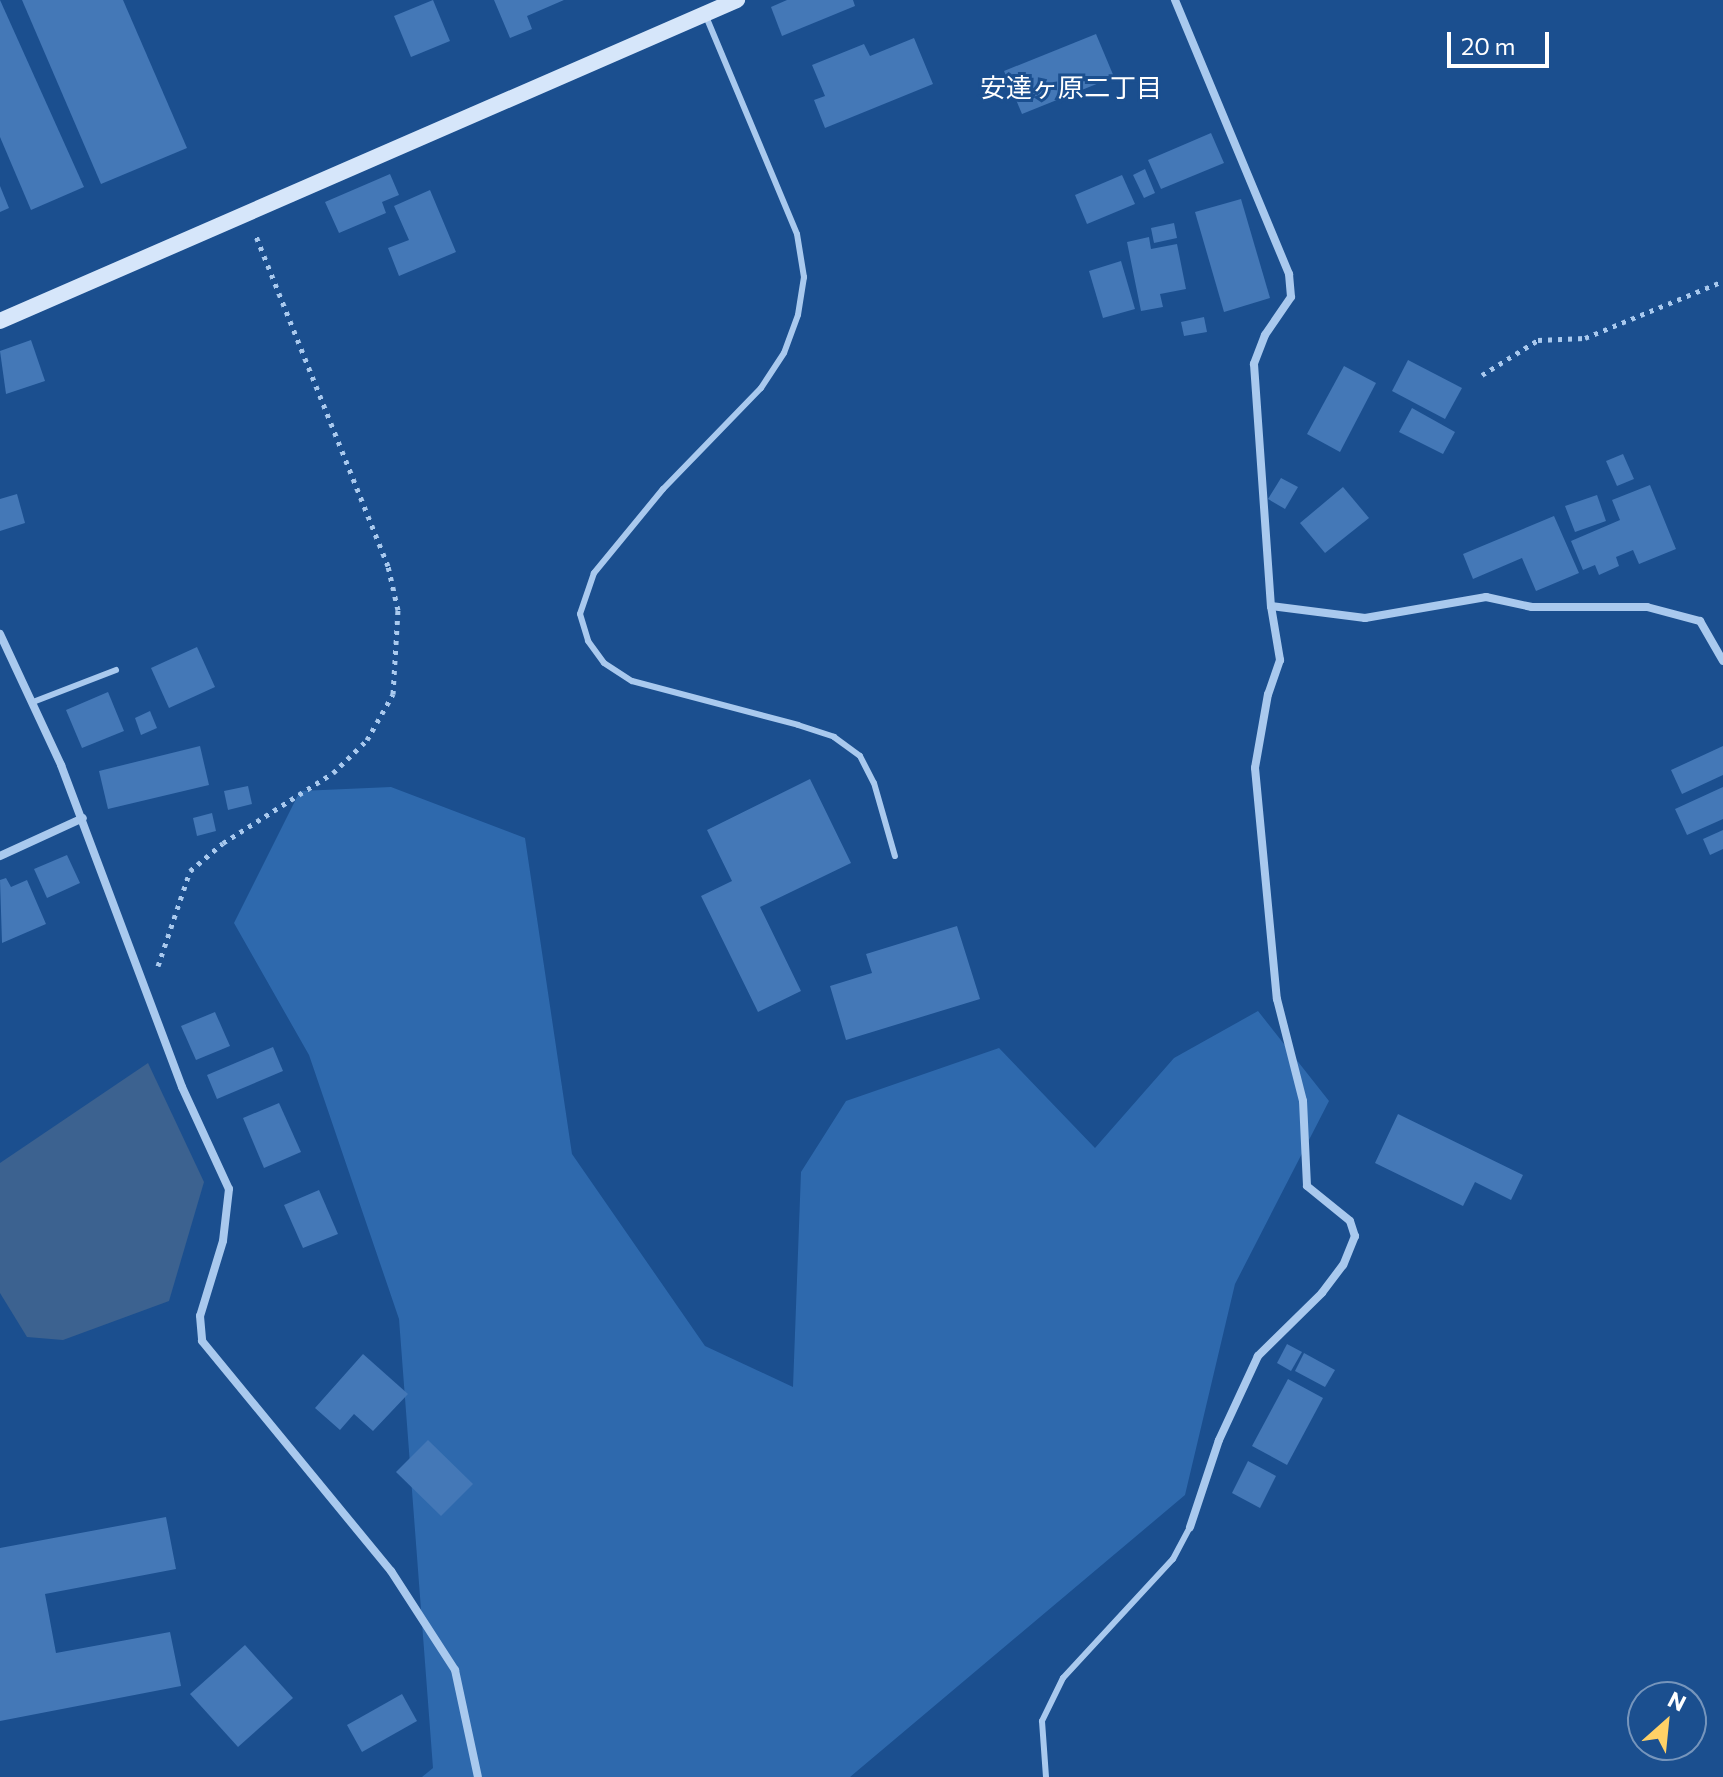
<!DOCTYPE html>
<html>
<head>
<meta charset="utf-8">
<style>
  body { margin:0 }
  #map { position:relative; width:1723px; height:1777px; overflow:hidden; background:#1b4f8f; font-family:Commissioner,"Noto Sans JP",sans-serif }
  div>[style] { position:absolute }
  .green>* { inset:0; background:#2e69ad }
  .water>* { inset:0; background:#3c6290 }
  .building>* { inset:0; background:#4478b7 }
  .path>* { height:5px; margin-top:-2.5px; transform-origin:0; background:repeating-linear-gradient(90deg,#a9c9ee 0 4px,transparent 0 10px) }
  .lane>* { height:6px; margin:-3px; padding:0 3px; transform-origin:3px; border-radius:3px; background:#a9c9ee }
  .street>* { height:8px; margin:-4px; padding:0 4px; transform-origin:4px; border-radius:4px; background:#a9c9ee }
  .secondary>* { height:16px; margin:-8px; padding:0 8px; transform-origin:8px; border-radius:8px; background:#d6e6fa }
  span { translate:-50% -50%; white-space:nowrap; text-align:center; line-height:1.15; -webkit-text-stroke:6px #1b4f8f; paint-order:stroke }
  .neighbourhood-label { font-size:26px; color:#fff }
  .north { position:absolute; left:1627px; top:1681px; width:80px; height:80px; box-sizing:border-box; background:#1b4f8f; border:2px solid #7695bc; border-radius:50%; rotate:27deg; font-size:22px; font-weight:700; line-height:32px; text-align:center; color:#fff }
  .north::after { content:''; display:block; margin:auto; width:28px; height:36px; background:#ffd166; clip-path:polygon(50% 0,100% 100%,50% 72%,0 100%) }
  .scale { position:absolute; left:1447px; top:32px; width:102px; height:36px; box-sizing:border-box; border:4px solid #fff; border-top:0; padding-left:10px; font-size:24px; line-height:28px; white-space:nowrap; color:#fff; -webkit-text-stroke:6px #1b4f8f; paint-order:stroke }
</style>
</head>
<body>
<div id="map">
  <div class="green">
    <i style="clip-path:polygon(391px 787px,525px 838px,572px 1154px,705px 1346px,793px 1387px,801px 1172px,846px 1101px,999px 1048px,1095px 1148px,1174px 1058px,1258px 1011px,1329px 1101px,1235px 1284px,1185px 1495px,850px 1777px,422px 1777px,433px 1768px,399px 1319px,309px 1055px,234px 923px,300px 791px)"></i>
  </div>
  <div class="water">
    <i style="clip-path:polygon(148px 1063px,204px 1182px,169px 1301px,63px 1340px,27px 1337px,0 1293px,0 1163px)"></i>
  </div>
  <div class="building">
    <i style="clip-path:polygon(0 0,84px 187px,31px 210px,0 137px)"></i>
    <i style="clip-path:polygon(22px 0,123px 0,187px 148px,101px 184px)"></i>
    <i style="clip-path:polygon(433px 0,450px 41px,411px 57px,394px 16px)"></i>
    <i style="clip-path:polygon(494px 0,564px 0,527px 16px,532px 29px,510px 38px)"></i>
    <i style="clip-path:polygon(787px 0,853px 0,855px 6px,782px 36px,771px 7px)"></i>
    <i style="clip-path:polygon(1096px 34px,1114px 77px,1022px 114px,1004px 71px)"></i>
    <i style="clip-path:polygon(914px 38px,933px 84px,825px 128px,814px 100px,825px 96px,812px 65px,864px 44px,870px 56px)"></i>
    <i style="clip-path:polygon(1211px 133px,1224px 163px,1161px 189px,1148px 160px)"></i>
    <i style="clip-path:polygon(1145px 169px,1155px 193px,1144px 198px,1133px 175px)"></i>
    <i style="clip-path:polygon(390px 174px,399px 195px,382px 202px,386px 213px,339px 233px,325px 202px)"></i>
    <i style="clip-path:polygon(1122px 175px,1135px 204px,1087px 224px,1075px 195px)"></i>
    <i style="clip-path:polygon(0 186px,9px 208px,0 212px)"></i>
    <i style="clip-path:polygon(430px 190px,456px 252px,399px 276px,388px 248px,409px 240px,394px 206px)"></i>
    <i style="clip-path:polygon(1241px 199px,1270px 298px,1224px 312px,1195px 212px)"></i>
    <i style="clip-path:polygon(1174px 223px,1177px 238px,1154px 243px,1151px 228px)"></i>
    <i style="clip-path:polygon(1149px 237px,1151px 249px,1177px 244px,1186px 289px,1160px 294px,1163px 307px,1141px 311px,1127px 242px)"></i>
    <i style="clip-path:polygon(1121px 261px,1135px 309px,1103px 318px,1089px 271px)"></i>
    <i style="clip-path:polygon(1204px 317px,1207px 332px,1184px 336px,1181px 322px)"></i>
    <i style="clip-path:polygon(31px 340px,45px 381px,6px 394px,0 351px)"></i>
    <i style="clip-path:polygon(1408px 360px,1462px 388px,1445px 419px,1392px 391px)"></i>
    <i style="clip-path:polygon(1344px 366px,1376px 383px,1340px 452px,1307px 434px)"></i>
    <i style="clip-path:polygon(1412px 408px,1455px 432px,1443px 454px,1399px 432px)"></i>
    <i style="clip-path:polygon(1623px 454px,1634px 479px,1617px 486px,1606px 461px)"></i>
    <i style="clip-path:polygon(1281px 478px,1298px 487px,1285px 509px,1268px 499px)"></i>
    <i style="clip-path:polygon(1650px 485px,1676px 549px,1639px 564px,1633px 550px,1616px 557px,1619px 566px,1599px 575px,1595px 565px,1583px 570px,1571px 541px,1620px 520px,1612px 500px)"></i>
    <i style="clip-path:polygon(1343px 487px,1369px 518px,1325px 553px,1300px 523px)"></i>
    <i style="clip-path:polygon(17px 494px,25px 523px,0 531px,0 499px)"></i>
    <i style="clip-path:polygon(1597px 495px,1606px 521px,1575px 532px,1565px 506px)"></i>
    <i style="clip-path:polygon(1554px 516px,1579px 573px,1536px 591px,1522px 558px,1473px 579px,1463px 554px)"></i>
    <i style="clip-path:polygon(197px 647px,215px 687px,169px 708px,151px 668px)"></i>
    <i style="clip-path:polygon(108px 692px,124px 731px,82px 748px,66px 710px)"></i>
    <i style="clip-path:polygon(150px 711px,157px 728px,141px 735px,135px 718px)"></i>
    <i style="clip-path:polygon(200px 746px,209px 785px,108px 809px,99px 771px)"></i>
    <i style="clip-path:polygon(1723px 746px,1723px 775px,1682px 794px,1671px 770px)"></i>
    <i style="clip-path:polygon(810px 779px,851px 863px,760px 907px,801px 991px,758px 1012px,701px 896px,732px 881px,707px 830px)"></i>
    <i style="clip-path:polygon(248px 786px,252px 804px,228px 810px,224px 791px)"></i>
    <i style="clip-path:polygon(1723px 787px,1723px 819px,1687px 835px,1675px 809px)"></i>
    <i style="clip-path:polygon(212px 813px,216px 831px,197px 836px,193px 818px)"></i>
    <i style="clip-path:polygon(1723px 830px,1723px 849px,1710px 855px,1703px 839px)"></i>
    <i style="clip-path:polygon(67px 855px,80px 883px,47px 898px,34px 869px)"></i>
    <i style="clip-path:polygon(6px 878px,11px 887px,27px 880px,46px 924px,2px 943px,0 880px)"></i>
    <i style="clip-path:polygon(957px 926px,980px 999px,846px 1040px,830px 986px,872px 973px,866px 954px)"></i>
    <i style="clip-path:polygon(215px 1012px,230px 1046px,196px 1060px,181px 1026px)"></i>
    <i style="clip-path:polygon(273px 1047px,283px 1071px,217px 1099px,207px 1075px)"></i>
    <i style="clip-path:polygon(279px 1103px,301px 1152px,264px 1168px,243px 1118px)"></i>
    <i style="clip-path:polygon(1398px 1114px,1523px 1175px,1511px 1200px,1475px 1182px,1463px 1206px,1375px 1163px)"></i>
    <i style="clip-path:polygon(319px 1190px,338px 1234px,303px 1248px,284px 1205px)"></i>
    <i style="clip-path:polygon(1287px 1344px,1302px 1352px,1291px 1371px,1277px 1363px)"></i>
    <i style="clip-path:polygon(1304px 1353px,1335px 1370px,1325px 1387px,1295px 1371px)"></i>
    <i style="clip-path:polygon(363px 1354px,408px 1394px,373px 1431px,354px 1414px,340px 1430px,315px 1408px)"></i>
    <i style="clip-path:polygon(1288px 1379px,1323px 1398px,1287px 1465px,1252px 1446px)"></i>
    <i style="clip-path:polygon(428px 1440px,473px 1484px,441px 1516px,396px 1472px)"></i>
    <i style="clip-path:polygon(1248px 1461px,1276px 1476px,1260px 1508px,1232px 1493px)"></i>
    <i style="clip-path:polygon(166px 1517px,176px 1569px,45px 1594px,56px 1653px,170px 1632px,181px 1686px,0 1721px,0 1548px)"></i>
    <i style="clip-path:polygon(245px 1645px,293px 1698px,238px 1747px,190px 1694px)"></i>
    <i style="clip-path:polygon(402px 1694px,417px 1721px,362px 1752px,347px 1725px)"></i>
  </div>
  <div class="path">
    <i style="left:1482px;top:375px;width:66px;rotate:-32deg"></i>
    <i style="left:1538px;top:340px;width:47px;rotate:-2.4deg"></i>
    <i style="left:1585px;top:338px;width:149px;rotate:-22.4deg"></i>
    <i style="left:158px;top:966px;width:100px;rotate:-71.4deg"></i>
    <i style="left:190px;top:871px;width:43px;rotate:-40.3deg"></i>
    <i style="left:223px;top:843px;width:130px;rotate:-32.5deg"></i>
    <i style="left:333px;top:773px;width:47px;rotate:-44.1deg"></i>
    <i style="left:367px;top:740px;width:53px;rotate:-60.5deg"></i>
    <i style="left:393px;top:694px;width:84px;rotate:-86.6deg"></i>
    <i style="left:398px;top:610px;width:45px;rotate:-102.8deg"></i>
    <i style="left:388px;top:566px;width:359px;rotate:-111.8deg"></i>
  </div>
  <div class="lane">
    <i style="left:705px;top:14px;width:238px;rotate:67.3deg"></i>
    <i style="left:797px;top:234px;width:44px;rotate:80.8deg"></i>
    <i style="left:804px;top:277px;width:38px;rotate:99deg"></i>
    <i style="left:798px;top:315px;width:40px;rotate:110.2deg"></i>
    <i style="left:784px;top:353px;width:42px;rotate:123.3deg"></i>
    <i style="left:761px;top:388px;width:141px;rotate:134.1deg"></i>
    <i style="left:663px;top:489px;width:109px;rotate:129.4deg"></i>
    <i style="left:594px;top:573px;width:43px;rotate:108.9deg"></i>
    <i style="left:580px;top:614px;width:28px;rotate:73deg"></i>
    <i style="left:588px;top:641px;width:27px;rotate:54deg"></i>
    <i style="left:604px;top:663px;width:33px;rotate:33deg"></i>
    <i style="left:632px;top:681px;width:172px;rotate:14.8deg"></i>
    <i style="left:798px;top:725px;width:38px;rotate:18deg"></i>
    <i style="left:834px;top:737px;width:32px;rotate:36deg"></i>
    <i style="left:860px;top:756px;width:30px;rotate:63deg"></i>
    <i style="left:874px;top:783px;width:76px;rotate:74deg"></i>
    <i style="left:33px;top:702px;width:89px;rotate:-21.1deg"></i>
    <i style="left:1046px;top:1777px;width:56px;rotate:-94.1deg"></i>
    <i style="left:1042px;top:1721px;width:48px;rotate:-64deg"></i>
    <i style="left:1063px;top:1678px;width:162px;rotate:-47.3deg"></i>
    <i style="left:1173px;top:1559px;width:36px;rotate:-62deg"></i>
  </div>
  <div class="street">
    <i style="left:1175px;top:0;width:297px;rotate:67.4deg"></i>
    <i style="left:1289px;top:274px;width:23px;rotate:85deg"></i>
    <i style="left:1291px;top:297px;width:46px;rotate:124.4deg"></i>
    <i style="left:1265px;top:335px;width:31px;rotate:111deg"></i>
    <i style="left:1254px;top:364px;width:243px;rotate:86deg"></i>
    <i style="left:1271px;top:606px;width:55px;rotate:80.5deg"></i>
    <i style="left:1280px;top:660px;width:36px;rotate:109deg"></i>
    <i style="left:1268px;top:694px;width:75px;rotate:100deg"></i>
    <i style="left:1255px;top:768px;width:232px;rotate:84.6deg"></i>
    <i style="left:1277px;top:999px;width:105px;rotate:75.7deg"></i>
    <i style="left:1303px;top:1101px;width:85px;rotate:87.3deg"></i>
    <i style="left:1307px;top:1186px;width:55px;rotate:39.1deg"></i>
    <i style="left:1350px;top:1221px;width:16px;rotate:72deg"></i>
    <i style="left:1355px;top:1236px;width:31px;rotate:112deg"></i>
    <i style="left:1343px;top:1265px;width:35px;rotate:127deg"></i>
    <i style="left:1322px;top:1293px;width:90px;rotate:135.5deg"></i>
    <i style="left:1258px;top:1356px;width:93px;rotate:114.9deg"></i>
    <i style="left:1219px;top:1440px;width:92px;rotate:108.4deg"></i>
    <i style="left:1271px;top:606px;width:95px;rotate:7.3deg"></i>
    <i style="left:1365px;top:618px;width:123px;rotate:-9.8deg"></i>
    <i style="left:1486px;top:597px;width:47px;rotate:12.3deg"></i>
    <i style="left:1532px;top:607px;width:115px"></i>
    <i style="left:1647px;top:607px;width:55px;rotate:14.8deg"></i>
    <i style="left:1700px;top:621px;width:46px;rotate:60.1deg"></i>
    <i style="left:0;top:634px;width:145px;rotate:65deg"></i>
    <i style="left:61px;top:765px;width:344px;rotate:69.4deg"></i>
    <i style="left:182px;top:1087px;width:112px;rotate:65.3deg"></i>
    <i style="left:229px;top:1189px;width:52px;rotate:96.6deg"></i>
    <i style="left:223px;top:1241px;width:78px;rotate:107deg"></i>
    <i style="left:200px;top:1316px;width:25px;rotate:85deg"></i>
    <i style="left:202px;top:1341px;width:298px;rotate:50.6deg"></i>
    <i style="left:391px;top:1571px;width:118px;rotate:57.1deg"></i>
    <i style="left:455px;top:1670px;width:109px;rotate:77.9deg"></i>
    <i style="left:0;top:856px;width:91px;rotate:-24.6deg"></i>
  </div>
  <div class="secondary">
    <i style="left:0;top:321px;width:804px;rotate:-23.54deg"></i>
  </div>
  <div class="neighbourhood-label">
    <span style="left:1071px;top:87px">安達ヶ原二丁目</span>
  </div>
  <div class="north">N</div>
  <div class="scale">20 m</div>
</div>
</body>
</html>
